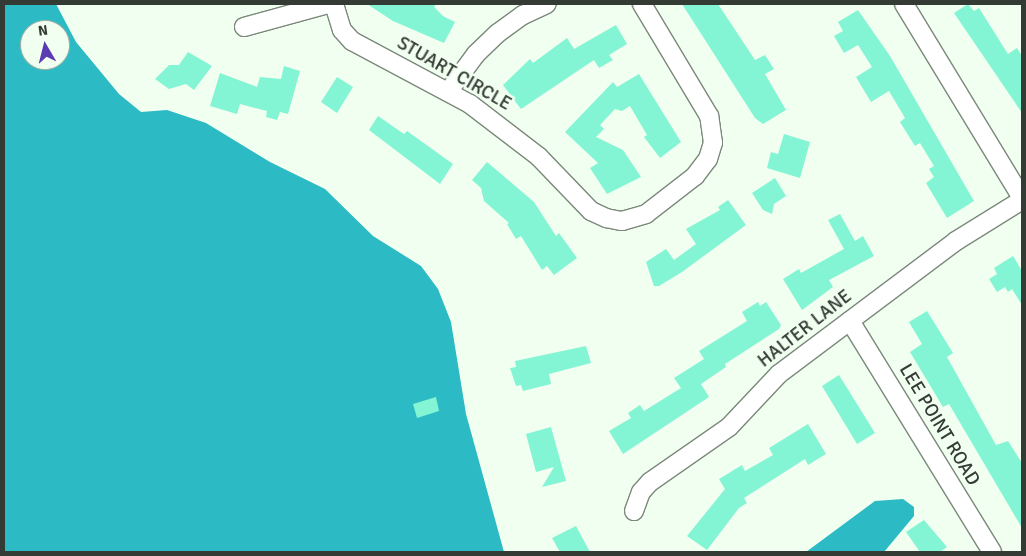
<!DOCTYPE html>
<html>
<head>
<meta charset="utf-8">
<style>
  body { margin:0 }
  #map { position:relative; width:1026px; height:556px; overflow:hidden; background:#f1fff0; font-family:Signika,sans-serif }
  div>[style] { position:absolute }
  .water>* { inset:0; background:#2cbac4 }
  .building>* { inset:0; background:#84f5d4 }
  .roads { filter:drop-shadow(1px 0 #7b887b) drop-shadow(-1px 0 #7b887b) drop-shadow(0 1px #7b887b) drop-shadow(0 -1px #7b887b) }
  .street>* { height:18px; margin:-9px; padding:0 9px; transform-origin:9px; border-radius:9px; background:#fff }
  span { translate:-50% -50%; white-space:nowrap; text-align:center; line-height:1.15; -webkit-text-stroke:5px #f1fff0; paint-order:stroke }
  .street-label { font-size:19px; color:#343a34 }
  .frame { position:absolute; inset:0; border:5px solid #343a34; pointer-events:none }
  .north { position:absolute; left:20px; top:20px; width:50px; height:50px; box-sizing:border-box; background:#f1fff0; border:1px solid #a5b0a5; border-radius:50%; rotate:352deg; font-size:14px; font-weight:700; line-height:20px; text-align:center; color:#343a34 }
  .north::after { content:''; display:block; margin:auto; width:18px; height:22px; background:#5a3bb3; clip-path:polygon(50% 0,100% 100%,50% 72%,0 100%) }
</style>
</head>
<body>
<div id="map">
  <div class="water">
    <i style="clip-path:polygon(evenodd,4px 4px,56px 4px,76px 42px,119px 94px,141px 112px,167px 110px,206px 123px,270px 162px,325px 189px,373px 236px,421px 266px,438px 289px,451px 322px,466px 414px,504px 552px,4px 552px,4px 4px,30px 30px,60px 30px,60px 60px,30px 60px,30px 30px)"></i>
    <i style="clip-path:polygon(903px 499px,914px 507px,914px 516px,884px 552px,806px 552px,875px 501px)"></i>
  </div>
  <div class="building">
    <i style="clip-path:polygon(367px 4px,436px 4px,434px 7px,443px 16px,455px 22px,444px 43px,393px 21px)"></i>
    <i style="clip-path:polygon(682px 4px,718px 4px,755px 60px,765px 55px,774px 69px,765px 74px,786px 110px,763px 124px,755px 118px)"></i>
    <i style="clip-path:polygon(968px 4px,974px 11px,979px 8px,1008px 54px,1017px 48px,1022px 56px,1022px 113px,954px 13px)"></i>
    <i style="clip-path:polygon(858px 10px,890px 56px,974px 201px,947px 218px,926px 183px,934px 177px,929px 169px,934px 166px,920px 143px,915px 146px,900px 122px,905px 118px,889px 91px,871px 102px,856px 77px,872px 67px,858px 45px,844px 53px,834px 36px,843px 31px,838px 22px)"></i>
    <i style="clip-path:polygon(616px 25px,627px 44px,609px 55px,613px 60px,599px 68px,594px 60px,521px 109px,503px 85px,530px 59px,533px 63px,567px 38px,574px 49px)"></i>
    <i style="clip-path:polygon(188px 52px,212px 66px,194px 90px,186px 84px,169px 89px,155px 79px,169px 65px,179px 65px)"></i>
    <i style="clip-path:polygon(284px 66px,300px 71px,288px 114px,280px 112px,277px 120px,266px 117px,267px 111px,240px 104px,237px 114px,210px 106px,220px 73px,257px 87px,260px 77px,281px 79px)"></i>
    <i style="clip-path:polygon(639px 74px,681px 142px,660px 158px,644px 137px,647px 135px,630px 106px,622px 111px,615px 109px,600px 125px,604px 129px,596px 137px,623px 150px,641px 177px,607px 194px,590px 168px,598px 163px,565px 132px,613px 82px,617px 87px)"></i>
    <i style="clip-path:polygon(337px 77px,353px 87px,337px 113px,321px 102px)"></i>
    <i style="clip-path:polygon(378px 116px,404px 134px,407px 131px,453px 164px,440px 184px,369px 130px)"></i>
    <i style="clip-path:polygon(784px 134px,810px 142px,800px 178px,767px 168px,771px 152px,778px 154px)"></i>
    <i style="clip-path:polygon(487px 162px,534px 202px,556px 236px,559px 233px,577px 258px,554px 275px,547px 266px,542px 270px,521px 236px,516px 239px,507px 224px,509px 223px,484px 201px,481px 188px,472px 180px)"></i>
    <i style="clip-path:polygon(775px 178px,786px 196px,774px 204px,772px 214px,763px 210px,752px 193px)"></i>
    <i style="clip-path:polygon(728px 200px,746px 225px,682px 272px,659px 286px,654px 286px,646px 262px,666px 249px,674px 260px,696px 244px,686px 229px,720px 210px,718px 207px)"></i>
    <i style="clip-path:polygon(840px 214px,855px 241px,863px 236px,874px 256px,829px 280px,833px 287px,802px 310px,783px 279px,799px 269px,801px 273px,844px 249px,828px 220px)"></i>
    <i style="clip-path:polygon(1013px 256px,1022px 271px,1022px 305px,1012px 289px,1008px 292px,1005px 287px,997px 292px,989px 279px,997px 274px,994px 268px)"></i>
    <i style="clip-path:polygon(758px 302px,760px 306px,766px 302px,781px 325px,779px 329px,725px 364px,726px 367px,701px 384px,709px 397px,623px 454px,609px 431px,631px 418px,628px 413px,640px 405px,644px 411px,681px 388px,674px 378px,704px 359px,699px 351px,747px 321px,742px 312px)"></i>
    <i style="clip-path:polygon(927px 311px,953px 353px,947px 357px,996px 445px,1008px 441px,1022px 463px,1022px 528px,949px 404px,943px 407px,910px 352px,922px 344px,909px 322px)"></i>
    <i style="clip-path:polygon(586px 346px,591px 363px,549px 374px,551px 384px,523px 391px,521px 385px,516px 386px,510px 368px,516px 367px,515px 361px)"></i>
    <i style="clip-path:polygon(839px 375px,875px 433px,857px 444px,822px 386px)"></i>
    <i style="clip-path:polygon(436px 397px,439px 411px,417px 418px,413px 404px)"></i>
    <i style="clip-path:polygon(808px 424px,826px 454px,808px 465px,805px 459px,744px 498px,747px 503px,739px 508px,707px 550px,687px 536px,725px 489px,719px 479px,742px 465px,745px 471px,773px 455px,769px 448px)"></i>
    <i style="clip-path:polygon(551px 427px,566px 481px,542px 487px,554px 467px,536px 472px,526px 434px)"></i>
    <i style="clip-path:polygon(924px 520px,947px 547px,940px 552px,920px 552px,906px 532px)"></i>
    <i style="clip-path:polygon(576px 526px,590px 552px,560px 552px,552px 538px)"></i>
  </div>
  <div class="roads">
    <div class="street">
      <i style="left:334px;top:4px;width:27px;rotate:73deg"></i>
      <i style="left:342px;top:30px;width:15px;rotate:48deg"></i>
      <i style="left:352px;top:41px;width:134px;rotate:28.1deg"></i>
      <i style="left:470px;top:104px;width:87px;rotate:37.5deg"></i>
      <i style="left:539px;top:157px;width:75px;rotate:46.1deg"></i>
      <i style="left:591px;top:211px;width:17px;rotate:25deg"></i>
      <i style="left:606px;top:218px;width:16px;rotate:11deg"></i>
      <i style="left:622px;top:221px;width:25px;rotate:-16deg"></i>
      <i style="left:646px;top:214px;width:62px;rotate:-37.8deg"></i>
      <i style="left:695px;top:176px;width:21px;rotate:-53deg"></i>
      <i style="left:708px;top:159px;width:17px;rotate:-73deg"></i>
      <i style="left:713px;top:143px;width:27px;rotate:-98deg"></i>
      <i style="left:709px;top:116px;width:131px;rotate:-120.9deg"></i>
      <i style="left:904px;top:4px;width:227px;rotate:58.7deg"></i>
      <i style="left:244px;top:27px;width:87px;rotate:-15.3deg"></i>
      <i style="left:448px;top:92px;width:47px;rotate:-53.6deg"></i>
      <i style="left:476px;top:54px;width:30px;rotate:-44deg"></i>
      <i style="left:498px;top:33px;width:31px;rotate:-36deg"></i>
      <i style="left:523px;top:15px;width:26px;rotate:-25deg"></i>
      <i style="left:850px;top:321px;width:271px;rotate:58.4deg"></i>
      <i style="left:634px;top:511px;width:20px;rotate:-70deg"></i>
      <i style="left:641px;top:492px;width:13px;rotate:-48deg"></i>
      <i style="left:650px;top:482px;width:96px;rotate:-34.8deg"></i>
      <i style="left:729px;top:427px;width:73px;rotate:-46.7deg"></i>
      <i style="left:779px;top:374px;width:221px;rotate:-36.9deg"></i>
      <i style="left:956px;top:241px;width:78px;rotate:-31.8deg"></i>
    </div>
  </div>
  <div class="street-label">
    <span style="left:454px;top:74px;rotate:30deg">STUART CIRCLE</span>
    <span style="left:805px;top:329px;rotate:-38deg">HALTER LANE</span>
    <span style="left:939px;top:425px;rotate:59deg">LEE POINT ROAD</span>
  </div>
  <div class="frame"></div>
  <div class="north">N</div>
</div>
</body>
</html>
